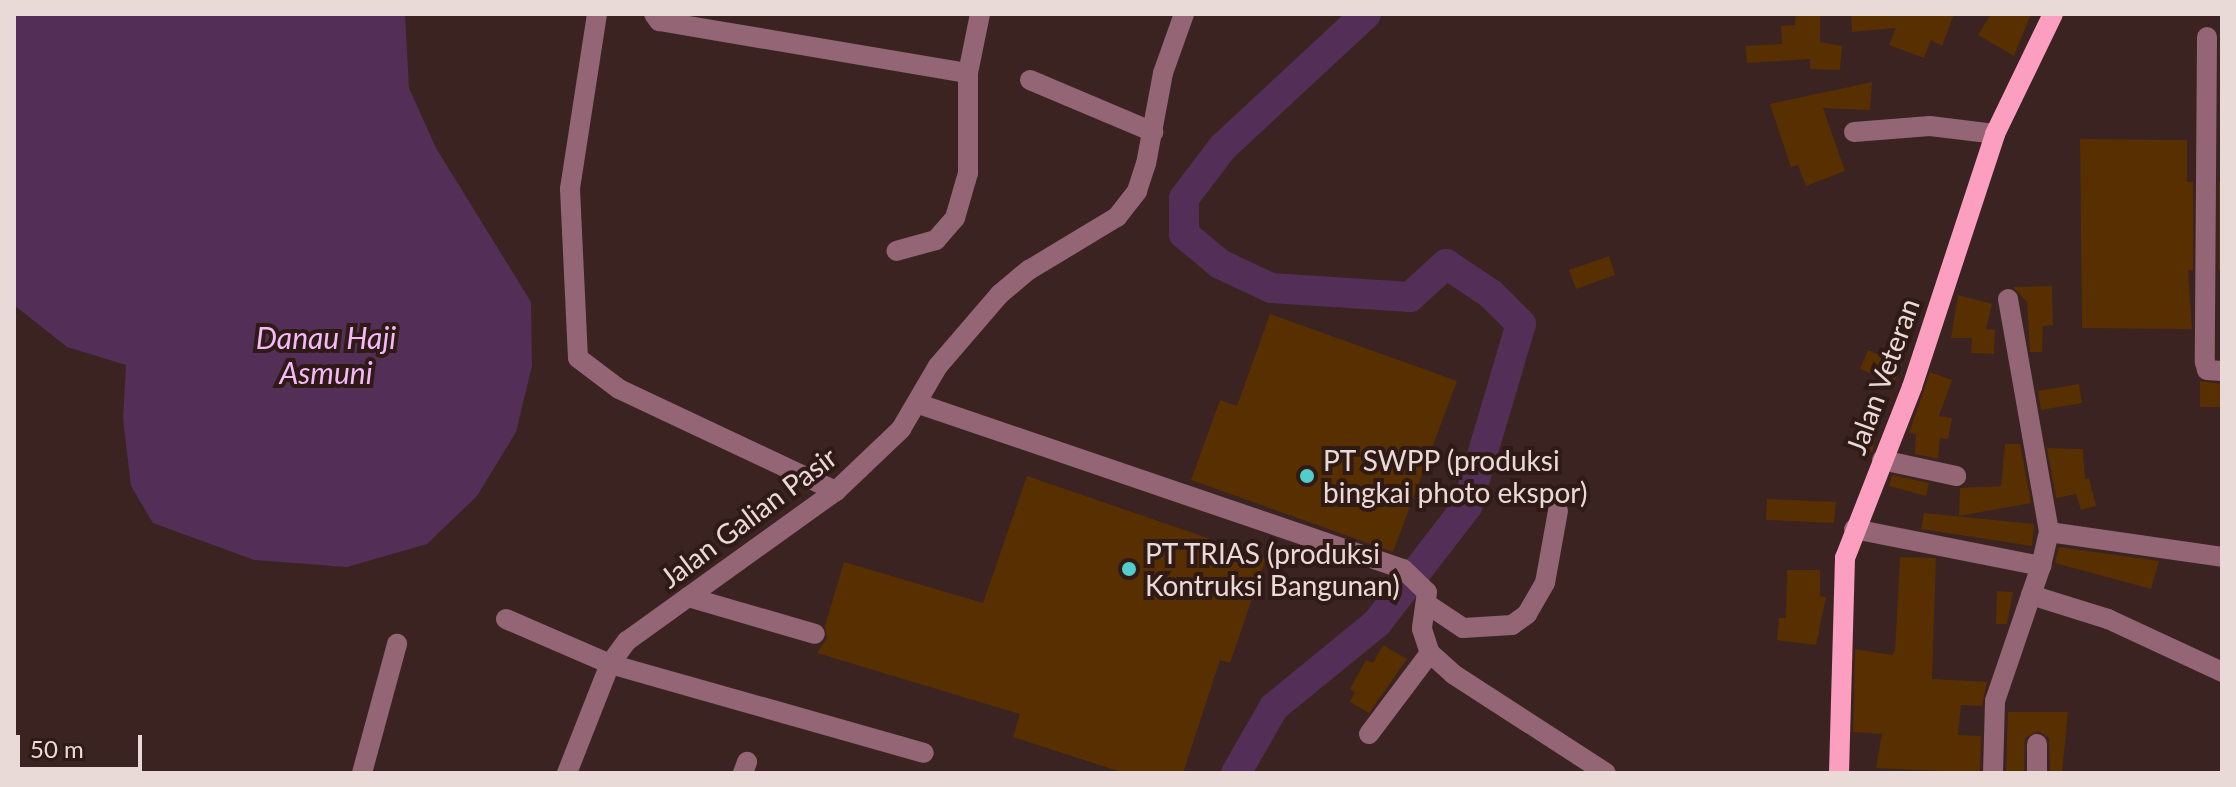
<!DOCTYPE html>
<html>
<head>
<meta charset="utf-8">
<style>
  body { margin:0 }
  #map { position:relative; width:2236px; height:787px; overflow:hidden; background:#3a2320; font-family:Lato,sans-serif }
  div>[style] { position:absolute }
  .water>* { inset:0; background:#532e56 }
  .river>* { height:30px; margin:-15px; padding:0 15px; transform-origin:15px; border-radius:15px; background:#532e56 }
  .building>* { inset:0; background:#572f00 }
  .minor>* { height:20px; margin:-10px; padding:0 10px; transform-origin:10px; border-radius:10px; background:#936575 }
  .major>* { height:20px; margin:-10px; padding:0 10px; transform-origin:10px; border-radius:10px; background:#fc9ec0 }
  .dots>* { width:22px; height:22px; translate:-50% -50%; box-sizing:border-box; border:4px solid #2f1a16; border-radius:50% }
  span { translate:-50% -50%; white-space:nowrap; text-align:center; line-height:1.15; -webkit-text-stroke:8px #2f1a16; paint-order:stroke }
  .street-label { font-size:28px; color:#eadad7 }
  .poi-label { font-size:28px; color:#eadad7 }
  .left { translate:0 -50%; text-align:left }
  .water-label { font-size:30px; color:#f5b9fa; font-style:italic }
  .frame { position:absolute; inset:0; border:16px solid #eadad7; pointer-events:none }
  .scale { position:absolute; left:16px; top:735px; width:126px; height:36px; box-sizing:border-box; border:4px solid #eadad7; border-top:0; padding-left:10px; font-size:24px; line-height:28px; white-space:nowrap; color:#eadad7; -webkit-text-stroke:6px #2f1a16; paint-order:stroke }
</style>
</head>
<body>
<div id="map">
  <div class="water">
    <i style="clip-path:polygon(14px 14px,405px 14px,409px 88px,436px 148px,531px 302px,532px 366px,516px 432px,477px 496px,427px 544px,347px 567px,254px 560px,153px 523px,131px 486px,123px 419px,126px 365px,67px 347px,14px 305px)"></i>
  </div>
  <div class="river">
    <i style="left:1236px;top:773px;width:76px;rotate:-60.1deg"></i>
    <i style="left:1274px;top:707px;width:133px;rotate:-39.2deg"></i>
    <i style="left:1377px;top:623px;width:148px;rotate:-52.4deg"></i>
    <i style="left:1467px;top:506px;width:190px;rotate:-73.5deg"></i>
    <i style="left:1521px;top:324px;width:42px;rotate:-135deg"></i>
    <i style="left:1491px;top:294px;width:54px;rotate:-146.3deg"></i>
    <i style="left:1446px;top:264px;width:49px;rotate:137.5deg"></i>
    <i style="left:1410px;top:297px;width:139px;rotate:-176.3deg"></i>
    <i style="left:1271px;top:288px;width:56px;rotate:-154.8deg"></i>
    <i style="left:1220px;top:264px;width:47px;rotate:-140.2deg"></i>
    <i style="left:1184px;top:234px;width:36px;rotate:-90deg"></i>
    <i style="left:1184px;top:198px;width:64px;rotate:-52.6deg"></i>
    <i style="left:1223px;top:147px;width:195px;rotate:-42.9deg"></i>
  </div>
  <div class="building">
    <i style="clip-path:polygon(1796px 14px,1820px 14px,1820px 42px,1842px 46px,1840px 70px,1810px 69px,1810px 59px,1747px 63px,1745px 46px,1782px 44px,1781px 26px,1795px 25px)"></i>
    <i style="clip-path:polygon(1851px 14px,1954px 14px,1942px 46px,1931px 40px,1924px 58px,1889px 45px,1896px 28px,1852px 32px)"></i>
    <i style="clip-path:polygon(1991px 14px,2031px 14px,2014px 56px,1978px 35px)"></i>
    <i style="clip-path:polygon(1872px 82px,1870px 110px,1823px 108px,1845px 171px,1806px 186px,1798px 165px,1791px 167px,1770px 104px)"></i>
    <i style="clip-path:polygon(2080px 139px,2187px 140px,2187px 182px,2193px 182px,2193px 270px,2188px 270px,2192px 329px,2082px 328px)"></i>
    <i style="clip-path:polygon(2219px 182px,2222px 182px,2222px 270px,2219px 270px)"></i>
    <i style="clip-path:polygon(1609px 256px,1615px 275px,1576px 289px,1569px 270px)"></i>
    <i style="clip-path:polygon(2052px 286px,2053px 325px,2043px 326px,2042px 352px,2030px 352px,2027px 302px,2013px 287px)"></i>
    <i style="clip-path:polygon(1958px 295px,1992px 304px,1986px 329px,1995px 330px,1994px 354px,1971px 353px,1972px 338px,1951px 338px)"></i>
    <i style="clip-path:polygon(1270px 314px,1457px 381px,1393px 552px,1191px 480px,1220px 400px,1237px 406px)"></i>
    <i style="clip-path:polygon(1868px 350px,1902px 364px,1894px 383px,1860px 369px)"></i>
    <i style="clip-path:polygon(1930px 372px,1952px 380px,1939px 416px,1952px 418px,1948px 439px,1940px 438px,1938px 459px,1915px 454px,1916px 434px,1909px 433px)"></i>
    <i style="clip-path:polygon(2200px 381px,2222px 384px,2222px 407px,2200px 407px)"></i>
    <i style="clip-path:polygon(2079px 384px,2082px 403px,2041px 410px,2038px 391px)"></i>
    <i style="clip-path:polygon(1858px 424px,1879px 426px,1872px 452px,1856px 451px)"></i>
    <i style="clip-path:polygon(2005px 444px,2020px 444px,2031px 503px,1959px 516px,1960px 488px,2001px 486px)"></i>
    <i style="clip-path:polygon(2047px 448px,2083px 449px,2085px 479px,2089px 478px,2096px 506px,2081px 510px,2076px 494px,2056px 498px)"></i>
    <i style="clip-path:polygon(1892px 475px,1929px 483px,1926px 496px,1889px 486px)"></i>
    <i style="clip-path:polygon(1027px 476px,1266px 558px,1230px 663px,1220px 660px,1183px 773px,1124px 773px,1013px 737px,1020px 714px,817px 653px,827px 638px,825px 626px,844px 562px,983px 603px)"></i>
    <i style="clip-path:polygon(1767px 499px,1836px 502px,1834px 523px,1766px 520px)"></i>
    <i style="clip-path:polygon(1924px 513px,2034px 524px,2032px 546px,1921px 529px)"></i>
    <i style="clip-path:polygon(2059px 547px,2159px 561px,2151px 589px,2055px 563px)"></i>
    <i style="clip-path:polygon(1900px 557px,1936px 558px,1932px 679px,1987px 682px,1982px 706px,1961px 705px,1958px 735px,1981px 736px,1980px 773px,1876px 768px,1882px 734px,1853px 732px,1855px 649px,1892px 655px,1895px 650px)"></i>
    <i style="clip-path:polygon(1787px 570px,1820px 570px,1820px 596px,1826px 597px,1816px 645px,1777px 640px,1779px 618px,1786px 618px)"></i>
    <i style="clip-path:polygon(1997px 591px,2013px 592px,2007px 624px,1996px 624px)"></i>
    <i style="clip-path:polygon(1383px 645px,1407px 659px,1369px 713px,1350px 702px,1355px 692px,1350px 689px,1366px 660px,1373px 663px)"></i>
    <i style="clip-path:polygon(2008px 712px,2068px 712px,2062px 773px,2050px 773px,2049px 738px,2038px 731px,2025px 738px,2024px 773px,2006px 773px)"></i>
  </div>
  <div class="minor">
    <i style="left:597px;top:14px;width:177px;rotate:98.8deg"></i>
    <i style="left:570px;top:189px;width:169px;rotate:87.3deg"></i>
    <i style="left:578px;top:358px;width:51px;rotate:37.1deg"></i>
    <i style="left:619px;top:389px;width:240px;rotate:25.2deg"></i>
    <i style="left:654px;top:14px;width:9px;rotate:54deg"></i>
    <i style="left:659px;top:21px;width:313px;rotate:9.6deg"></i>
    <i style="left:968px;top:73px;width:100px;rotate:90deg"></i>
    <i style="left:968px;top:173px;width:47px;rotate:106.1deg"></i>
    <i style="left:955px;top:218px;width:29px;rotate:131deg"></i>
    <i style="left:936px;top:240px;width:41px;rotate:164.6deg"></i>
    <i style="left:2207px;top:37px;width:325px;rotate:90.4deg"></i>
    <i style="left:2205px;top:362px;width:8px;rotate:76deg"></i>
    <i style="left:2207px;top:370px;width:15px;rotate:4deg"></i>
    <i style="left:968px;top:73px;width:60px;rotate:-78.5deg"></i>
    <i style="left:1030px;top:80px;width:134px;rotate:22.9deg"></i>
    <i style="left:1854px;top:132px;width:76px;rotate:-4.5deg"></i>
    <i style="left:1930px;top:126px;width:65px;rotate:7deg"></i>
    <i style="left:2008px;top:299px;width:237px;rotate:80deg"></i>
    <i style="left:919px;top:404px;width:511px;rotate:18.82deg"></i>
    <i style="left:1403px;top:569px;width:33px;rotate:44deg"></i>
    <i style="left:1427px;top:592px;width:37px;rotate:98deg"></i>
    <i style="left:1422px;top:629px;width:25px;rotate:72deg"></i>
    <i style="left:1430px;top:653px;width:31px;rotate:42deg"></i>
    <i style="left:1453px;top:674px;width:182px;rotate:32.9deg"></i>
    <i style="left:1882px;top:460px;width:76px;rotate:12.2deg"></i>
    <i style="left:1854px;top:529px;width:191px;rotate:11.2deg"></i>
    <i style="left:2041px;top:566px;width:35px;rotate:-77deg"></i>
    <i style="left:2049px;top:532px;width:175px;rotate:8.2deg"></i>
    <i style="left:2031px;top:595px;width:81px;rotate:17.3deg"></i>
    <i style="left:2108px;top:619px;width:126px;rotate:24.9deg"></i>
    <i style="left:688px;top:597px;width:132px;rotate:16.2deg"></i>
    <i style="left:1427px;top:604px;width:43px;rotate:33.7deg"></i>
    <i style="left:1463px;top:628px;width:49px;rotate:-3.5deg"></i>
    <i style="left:1512px;top:625px;width:19px;rotate:-36deg"></i>
    <i style="left:1527px;top:614px;width:36px;rotate:-60deg"></i>
    <i style="left:1545px;top:583px;width:73px;rotate:-79.8deg"></i>
    <i style="left:506px;top:619px;width:113px;rotate:23.4deg"></i>
    <i style="left:610px;top:664px;width:326px;rotate:15.8deg"></i>
    <i style="left:1369px;top:734px;width:101px;rotate:-53deg"></i>
    <i style="left:362px;top:773px;width:134px;rotate:-74.8deg"></i>
    <i style="left:567px;top:773px;width:117px;rotate:-68.5deg"></i>
    <i style="left:610px;top:664px;width:29px;rotate:-54deg"></i>
    <i style="left:627px;top:641px;width:257px;rotate:-35.7deg"></i>
    <i style="left:836px;top:491px;width:90px;rotate:-43.6deg"></i>
    <i style="left:901px;top:429px;width:73px;rotate:-59.6deg"></i>
    <i style="left:938px;top:366px;width:95px;rotate:-49.3deg"></i>
    <i style="left:1000px;top:294px;width:38px;rotate:-40deg"></i>
    <i style="left:1029px;top:270px;width:103px;rotate:-31.1deg"></i>
    <i style="left:1117px;top:217px;width:33px;rotate:-52deg"></i>
    <i style="left:1137px;top:191px;width:28px;rotate:-72deg"></i>
    <i style="left:1146px;top:164px;width:93px;rotate:-79.4deg"></i>
    <i style="left:1163px;top:73px;width:63px;rotate:-70.4deg"></i>
    <i style="left:743px;top:773px;width:12px;rotate:-70deg"></i>
    <i style="left:1993px;top:773px;width:72px;rotate:-88.4deg"></i>
    <i style="left:1995px;top:701px;width:143px;rotate:-71.2deg"></i>
    <i style="left:2037px;top:773px;width:29px;rotate:-90deg"></i>
  </div>
  <div class="major">
    <i style="left:1839px;top:773px;width:215px;rotate:-88.4deg"></i>
    <i style="left:1845px;top:558px;width:184px;rotate:-68.6deg"></i>
    <i style="left:1912px;top:387px;width:266px;rotate:-71.8deg"></i>
    <i style="left:1995px;top:134px;width:133px;rotate:-64.2deg"></i>
  </div>
  <div class="dots">
    <i style="left:1307px;top:476px;background:#53cdca"></i>
    <i style="left:1129px;top:569px;background:#53cdca"></i>
  </div>
  <div class="street-label">
    <span style="left:1882px;top:376px;rotate:-70deg">Jalan Veteran</span>
    <span style="left:748px;top:517px;rotate:-37deg">Jalan Galian Pasir</span>
  </div>
  <div class="poi-label">
    <span class="left" style="left:1323px;top:476px">PT SWPP (produksi<br>bingkai photo ekspor)</span>
    <span class="left" style="left:1145px;top:569px">PT TRIAS (produksi<br>Kontruksi Bangunan)</span>
  </div>
  <div class="water-label">
    <span style="left:326px;top:354px">Danau Haji<br>Asmuni</span>
  </div>
  <div class="frame"></div>
  <div class="scale">50 m</div>
</div>
</body>
</html>
